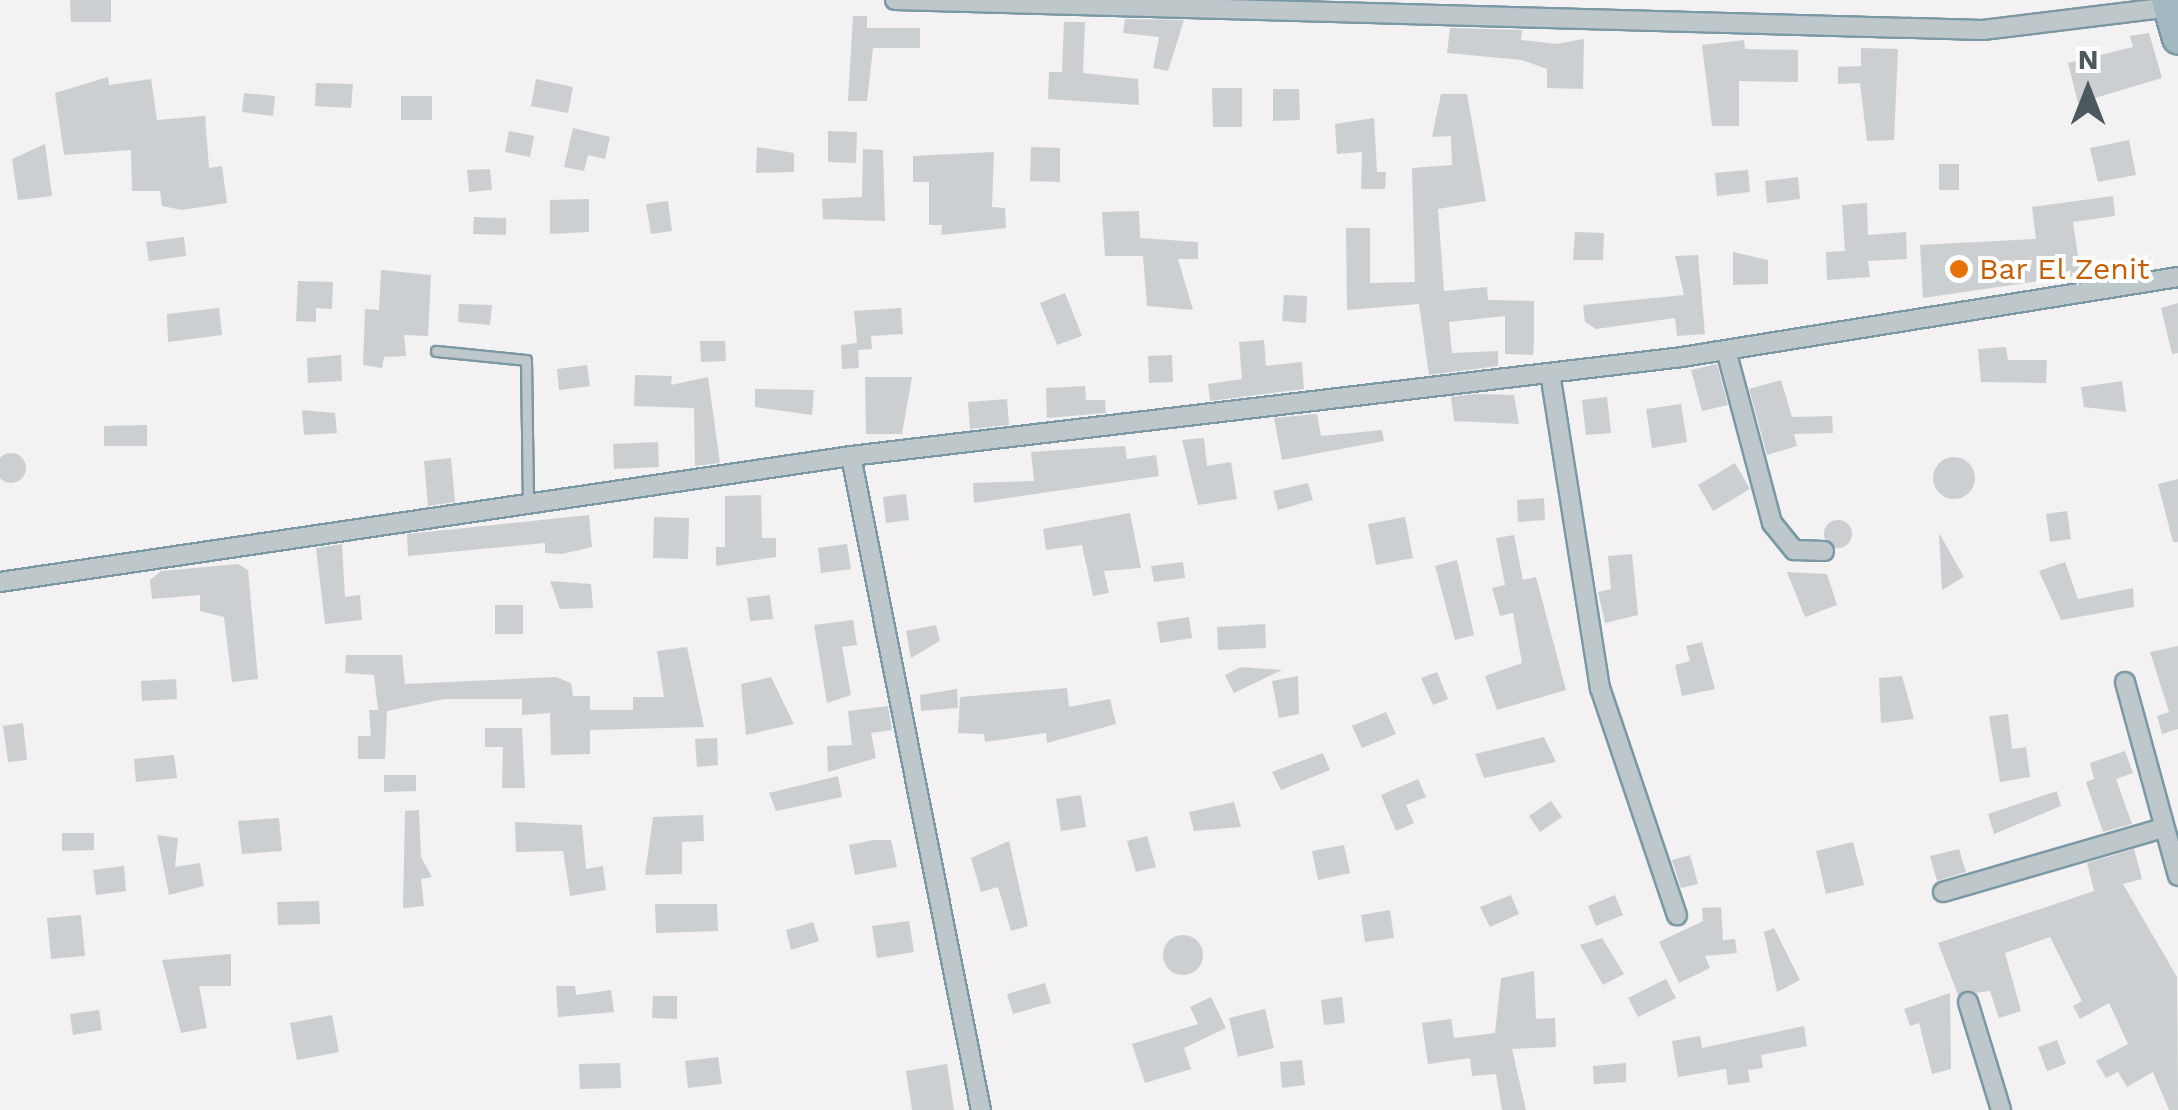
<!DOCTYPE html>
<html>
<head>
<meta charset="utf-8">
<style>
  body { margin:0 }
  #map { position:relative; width:2178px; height:1110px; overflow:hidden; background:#f3f1f1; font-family:"Work Sans",sans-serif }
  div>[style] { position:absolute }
  .building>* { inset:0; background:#cbcfd2 }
  .round { border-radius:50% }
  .roads { filter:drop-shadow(2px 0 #7a98a5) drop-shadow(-2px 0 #7a98a5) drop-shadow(0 2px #7a98a5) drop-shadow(0 -2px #7a98a5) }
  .service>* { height:9px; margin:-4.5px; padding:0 4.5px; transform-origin:4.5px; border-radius:4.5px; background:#bec8cb }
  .minor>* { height:18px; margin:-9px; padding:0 9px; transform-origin:9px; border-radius:9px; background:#bec8cb }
  .trunk>* { height:30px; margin:-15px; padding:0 15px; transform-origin:15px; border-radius:15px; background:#a2b9c2 }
  .dots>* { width:28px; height:28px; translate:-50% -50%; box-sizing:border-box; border:5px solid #fff; border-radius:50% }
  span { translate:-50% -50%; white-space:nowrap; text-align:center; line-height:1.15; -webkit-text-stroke:8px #fff; paint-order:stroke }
  .food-label { font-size:30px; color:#c56008 }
  .left { translate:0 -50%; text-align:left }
  .north { position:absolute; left:2038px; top:40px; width:100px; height:100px; -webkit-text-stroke:8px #fff; paint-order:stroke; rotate:0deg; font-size:28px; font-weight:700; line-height:40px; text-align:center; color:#4b585c }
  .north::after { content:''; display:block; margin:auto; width:35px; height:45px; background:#4b585c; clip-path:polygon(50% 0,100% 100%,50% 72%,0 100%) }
</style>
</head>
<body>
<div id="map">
  <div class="building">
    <i style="clip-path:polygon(70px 0,111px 0,111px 22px,71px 22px)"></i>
    <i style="clip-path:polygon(853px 16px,867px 16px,867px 28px,920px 28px,920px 48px,873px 48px,867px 101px,848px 101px)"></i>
    <i style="clip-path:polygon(1125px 19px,1184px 20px,1168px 71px,1153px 68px,1159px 37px,1123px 33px)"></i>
    <i style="clip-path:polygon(1064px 22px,1085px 22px,1083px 73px,1138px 79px,1139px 105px,1048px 99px,1049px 72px,1062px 72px)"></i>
    <i style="clip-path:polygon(1450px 28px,1522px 30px,1521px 40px,1556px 44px,1584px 39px,1583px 89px,1547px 88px,1547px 69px,1522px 60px,1447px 53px)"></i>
    <i style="clip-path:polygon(2149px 33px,2162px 78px,2078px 103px,2068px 63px,2133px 47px,2130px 36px)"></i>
    <i style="clip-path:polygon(1744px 40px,1745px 49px,1798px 50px,1798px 82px,1739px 81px,1739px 126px,1712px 126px,1702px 45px)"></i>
    <i style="clip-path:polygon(1861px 48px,1898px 49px,1894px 140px,1867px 141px,1860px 83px,1838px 84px,1838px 67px,1861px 66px)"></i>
    <i style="clip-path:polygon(108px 77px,109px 85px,151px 79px,157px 120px,205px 116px,209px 168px,222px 166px,227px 203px,182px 210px,162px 206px,160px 191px,132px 191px,131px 150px,64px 155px,55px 93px)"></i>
    <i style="clip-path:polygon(536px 79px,573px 87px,568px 113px,531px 106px)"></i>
    <i style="clip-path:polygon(316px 83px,353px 84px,351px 108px,315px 106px)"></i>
    <i style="clip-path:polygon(1212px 88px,1242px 88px,1242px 127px,1213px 127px)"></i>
    <i style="clip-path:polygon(1273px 89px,1299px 89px,1300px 120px,1273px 121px)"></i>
    <i style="clip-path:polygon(244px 93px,275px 96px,273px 116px,242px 112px)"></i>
    <i style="clip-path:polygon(1441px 94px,1467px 94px,1486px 201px,1438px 209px,1444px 291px,1487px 287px,1488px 300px,1534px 301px,1534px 342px,1533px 355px,1505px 354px,1505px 316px,1449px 322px,1452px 353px,1498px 351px,1498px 366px,1429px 375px,1419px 304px,1347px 310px,1346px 228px,1370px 228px,1370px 283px,1415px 282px,1412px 168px,1452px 165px,1451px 136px,1432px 137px)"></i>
    <i style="clip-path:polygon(401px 96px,432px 96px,432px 120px,401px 120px)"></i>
    <i style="clip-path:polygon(1374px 118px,1377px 172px,1386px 172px,1385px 189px,1361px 189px,1362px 152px,1337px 154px,1335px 124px)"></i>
    <i style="clip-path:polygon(573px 128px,610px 137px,605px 159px,588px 155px,584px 171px,564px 167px)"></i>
    <i style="clip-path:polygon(509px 131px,534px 136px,530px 157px,505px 152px)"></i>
    <i style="clip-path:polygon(828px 131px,857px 132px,856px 163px,828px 162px)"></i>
    <i style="clip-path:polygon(2129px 140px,2136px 175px,2098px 182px,2090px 148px)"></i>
    <i style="clip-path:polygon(45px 144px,52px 196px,18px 200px,12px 159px)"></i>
    <i style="clip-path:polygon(757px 147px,794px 153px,794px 172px,756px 173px)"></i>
    <i style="clip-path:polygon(1031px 147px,1060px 148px,1060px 182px,1030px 181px)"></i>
    <i style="clip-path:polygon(863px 149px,883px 150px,885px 221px,823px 219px,822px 199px,862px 197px)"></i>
    <i style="clip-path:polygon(994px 152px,992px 207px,1005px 208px,1006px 228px,941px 235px,942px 225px,929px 225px,929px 182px,913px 182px,913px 156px)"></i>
    <i style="clip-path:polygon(1939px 164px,1959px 164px,1959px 190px,1939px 190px)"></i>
    <i style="clip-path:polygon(490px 169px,492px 190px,469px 192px,467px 170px)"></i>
    <i style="clip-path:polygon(1748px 170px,1750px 192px,1717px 196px,1715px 173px)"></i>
    <i style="clip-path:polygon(1798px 177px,1800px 199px,1767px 203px,1765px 181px)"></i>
    <i style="clip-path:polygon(2113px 196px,2115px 216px,2073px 222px,2081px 275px,1923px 298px,1920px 245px,2036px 239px,2032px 207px)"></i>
    <i style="clip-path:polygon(589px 199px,589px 232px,550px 234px,550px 200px)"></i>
    <i style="clip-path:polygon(668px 201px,672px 231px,651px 234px,646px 204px)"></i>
    <i style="clip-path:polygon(1867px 203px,1868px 235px,1906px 232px,1907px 259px,1868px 261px,1870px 277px,1827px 280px,1826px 252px,1845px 251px,1842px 205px)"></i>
    <i style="clip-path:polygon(1139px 211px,1140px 238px,1198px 242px,1198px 259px,1178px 259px,1193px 310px,1147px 306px,1143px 256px,1105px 256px,1102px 212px)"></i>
    <i style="clip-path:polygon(474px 217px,506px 218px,506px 235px,473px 234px)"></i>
    <i style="clip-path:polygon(1575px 232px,1604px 233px,1603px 260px,1573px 260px)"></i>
    <i style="clip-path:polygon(184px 237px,186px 256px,149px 261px,146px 242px)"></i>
    <i style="clip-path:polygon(1733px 252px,1768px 260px,1768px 284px,1733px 285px)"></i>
    <i style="clip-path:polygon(1698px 255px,1705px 334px,1677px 336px,1675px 318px,1596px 329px,1585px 322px,1583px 305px,1684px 295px,1675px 256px)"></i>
    <i style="clip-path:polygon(381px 270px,431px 275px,428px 336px,404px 335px,406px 356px,384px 357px,382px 368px,363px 365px,365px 309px,379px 310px)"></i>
    <i style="clip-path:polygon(298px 281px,333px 282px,332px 309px,316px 308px,316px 322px,296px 321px)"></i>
    <i style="clip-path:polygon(1065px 293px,1082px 336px,1057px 345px,1040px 303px)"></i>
    <i style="clip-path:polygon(1284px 295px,1307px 296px,1306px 323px,1282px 321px)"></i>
    <i style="clip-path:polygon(2178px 303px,2178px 353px,2172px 354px,2161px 308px)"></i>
    <i style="clip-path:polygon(459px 304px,492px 305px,490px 325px,458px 322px)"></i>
    <i style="clip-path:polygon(219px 308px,222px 335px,168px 342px,167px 314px)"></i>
    <i style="clip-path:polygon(901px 308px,903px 334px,871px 336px,872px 349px,858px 350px,859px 368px,842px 369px,841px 345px,857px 343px,854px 311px)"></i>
    <i style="clip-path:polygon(1264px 340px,1266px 366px,1302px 362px,1304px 389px,1210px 401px,1208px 384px,1242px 379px,1239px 342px)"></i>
    <i style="clip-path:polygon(700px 341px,725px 341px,726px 361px,701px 362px)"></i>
    <i style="clip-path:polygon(2006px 347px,2008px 360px,2047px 360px,2046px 383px,1981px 382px,1978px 349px)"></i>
    <i style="clip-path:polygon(341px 355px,342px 381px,308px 383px,307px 358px)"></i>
    <i style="clip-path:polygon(1172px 355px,1173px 382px,1149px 383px,1148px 356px)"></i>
    <i style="clip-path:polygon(1717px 364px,1728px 405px,1702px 411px,1691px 370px)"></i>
    <i style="clip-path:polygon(587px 365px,590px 386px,559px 390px,557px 369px)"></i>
    <i style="clip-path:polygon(635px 375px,672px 376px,671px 385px,708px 377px,720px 463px,695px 466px,694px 408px,634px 406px)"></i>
    <i style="clip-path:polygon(865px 377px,912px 377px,902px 434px,866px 434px)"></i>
    <i style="clip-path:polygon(1781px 380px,1792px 417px,1832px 416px,1833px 433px,1794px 434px,1797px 446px,1767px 455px,1749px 389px)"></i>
    <i style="clip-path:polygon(2122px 381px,2126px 412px,2084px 407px,2081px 387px)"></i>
    <i style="clip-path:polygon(1085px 386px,1086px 400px,1105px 400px,1106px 413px,1047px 418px,1046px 388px)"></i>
    <i style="clip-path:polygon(755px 389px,814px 390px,812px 415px,755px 407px)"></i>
    <i style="clip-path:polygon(1474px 394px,1514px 395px,1519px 424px,1454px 421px,1451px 397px)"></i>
    <i style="clip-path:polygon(1607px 397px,1611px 433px,1586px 435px,1582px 400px)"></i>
    <i style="clip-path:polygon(1007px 399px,1009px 425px,970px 429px,968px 402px)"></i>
    <i style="clip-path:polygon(1681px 404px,1687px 442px,1652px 448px,1646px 409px)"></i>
    <i style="clip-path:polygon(302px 410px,335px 413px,337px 433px,304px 435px)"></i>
    <i style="clip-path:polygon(1317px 414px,1321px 436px,1382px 430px,1384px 441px,1282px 460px,1274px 418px)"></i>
    <i style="clip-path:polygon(147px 425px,147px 446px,104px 446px,104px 426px)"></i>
    <i style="clip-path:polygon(1204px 438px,1207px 466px,1231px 462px,1237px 499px,1198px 505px,1182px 440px)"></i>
    <i style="clip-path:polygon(658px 442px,659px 467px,614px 469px,613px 444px)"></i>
    <i style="clip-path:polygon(1125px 446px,1127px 459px,1156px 455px,1159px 476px,974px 503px,973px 483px,1034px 481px,1031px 452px)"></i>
    <i class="round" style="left:-4px;top:453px;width:30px;height:30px"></i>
    <i class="round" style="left:1933px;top:457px;width:42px;height:42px"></i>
    <i style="clip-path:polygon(451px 458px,455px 502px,428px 506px,424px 461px)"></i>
    <i style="clip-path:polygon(1735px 463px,1750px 489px,1713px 511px,1698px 485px)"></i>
    <i style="clip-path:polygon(2178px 479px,2178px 542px,2173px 542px,2158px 484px)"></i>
    <i style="clip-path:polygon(1308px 483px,1313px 500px,1278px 510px,1273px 491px)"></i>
    <i style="clip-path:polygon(906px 494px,909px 520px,886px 523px,883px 497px)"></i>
    <i style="clip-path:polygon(761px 495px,762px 538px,776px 538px,776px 557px,716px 566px,716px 547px,725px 547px,725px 496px)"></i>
    <i style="clip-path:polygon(1544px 498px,1545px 520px,1518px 522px,1517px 500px)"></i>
    <i style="clip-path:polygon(2067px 511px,2071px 539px,2050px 542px,2046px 514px)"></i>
    <i style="clip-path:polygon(1130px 513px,1141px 568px,1104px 571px,1109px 593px,1093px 596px,1082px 545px,1046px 550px,1043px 529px)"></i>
    <i style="clip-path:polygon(589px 515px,592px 547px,562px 554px,545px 553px,545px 543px,408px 556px,407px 534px)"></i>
    <i style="clip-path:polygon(654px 517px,689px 518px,688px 559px,653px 558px)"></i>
    <i style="clip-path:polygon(1405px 517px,1413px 558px,1376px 565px,1368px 524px)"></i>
    <i class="round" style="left:1824px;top:520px;width:28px;height:28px"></i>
    <i style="clip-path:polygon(1939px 533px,1964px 577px,1942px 590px)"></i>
    <i style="clip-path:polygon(1514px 535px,1523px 580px,1536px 577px,1566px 690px,1497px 710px,1485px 676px,1522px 663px,1513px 613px,1500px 616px,1492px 588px,1505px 585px,1496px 538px)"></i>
    <i style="clip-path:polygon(342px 544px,345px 597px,360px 595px,362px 620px,325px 624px,316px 548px)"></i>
    <i style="clip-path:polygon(847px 544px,851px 569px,821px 573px,818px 548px)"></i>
    <i style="clip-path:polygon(1632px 554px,1638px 615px,1605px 623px,1598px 592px,1611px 589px,1608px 556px)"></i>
    <i style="clip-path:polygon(1457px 560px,1474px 635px,1455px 640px,1435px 566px)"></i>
    <i style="clip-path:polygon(1183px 562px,1185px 578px,1154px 582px,1151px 566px)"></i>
    <i style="clip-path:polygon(2065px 562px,2078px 599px,2133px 588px,2134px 607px,2061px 620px,2039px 571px)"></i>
    <i style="clip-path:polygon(238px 564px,248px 570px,258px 679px,232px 682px,224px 617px,200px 611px,200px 595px,152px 599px,150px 580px,161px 571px)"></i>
    <i style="clip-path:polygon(1787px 572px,1827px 574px,1837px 605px,1805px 617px)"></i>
    <i style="clip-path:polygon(550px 581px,591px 584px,593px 608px,560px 609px)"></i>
    <i style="clip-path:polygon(770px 595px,773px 619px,750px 621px,747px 598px)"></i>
    <i style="clip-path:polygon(495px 605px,523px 605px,523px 634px,495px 634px)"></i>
    <i style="clip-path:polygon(1189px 617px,1192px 638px,1160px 643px,1157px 622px)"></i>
    <i style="clip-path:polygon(853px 620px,857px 645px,842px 647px,851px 695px,827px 703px,814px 625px)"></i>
    <i style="clip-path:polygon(1265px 624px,1266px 648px,1218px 650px,1217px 627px)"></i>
    <i style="clip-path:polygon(936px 625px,940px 641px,911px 658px,906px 631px)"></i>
    <i style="clip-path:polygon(1702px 642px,1715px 689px,1682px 696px,1675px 665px,1690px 661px,1686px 646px)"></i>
    <i style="clip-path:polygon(2178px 646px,2178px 729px,2162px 734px,2157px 716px,2169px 712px,2150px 652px)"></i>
    <i style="clip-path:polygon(687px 647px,704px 727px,590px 730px,590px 754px,551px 755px,550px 713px,522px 715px,522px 699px,444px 699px,387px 711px,385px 759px,358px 759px,358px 736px,371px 736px,369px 710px,378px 710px,374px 675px,345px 673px,346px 655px,402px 655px,405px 684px,556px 677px,571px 683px,573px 696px,590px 696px,590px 710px,633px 710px,633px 697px,664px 697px,657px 651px)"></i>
    <i style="clip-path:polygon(1241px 667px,1282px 670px,1234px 693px,1225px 675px)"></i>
    <i style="clip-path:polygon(1437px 672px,1448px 699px,1433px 705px,1421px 678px)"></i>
    <i style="clip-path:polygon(1298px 676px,1299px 714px,1279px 718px,1272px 681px)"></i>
    <i style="clip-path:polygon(1902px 676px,1914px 719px,1881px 723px,1879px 678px)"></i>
    <i style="clip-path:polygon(771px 677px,794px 724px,746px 735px,741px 684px)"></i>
    <i style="clip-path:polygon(176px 679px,177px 699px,142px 701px,141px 681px)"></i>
    <i style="clip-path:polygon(1067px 688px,1069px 707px,1110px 699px,1116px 724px,1047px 743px,1046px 733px,985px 742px,984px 734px,958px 733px,960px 697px)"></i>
    <i style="clip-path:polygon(957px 689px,958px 708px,921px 711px,920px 695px)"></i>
    <i style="clip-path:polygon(888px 706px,892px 730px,871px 733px,876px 758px,828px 772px,827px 746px,852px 745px,848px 711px)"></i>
    <i style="clip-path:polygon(1386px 712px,1396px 734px,1362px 748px,1352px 726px)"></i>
    <i style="clip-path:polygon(2008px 714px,2012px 749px,2026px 747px,2030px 777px,2000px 782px,1989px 716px)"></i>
    <i style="clip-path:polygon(23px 723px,27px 760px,8px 762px,3px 726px)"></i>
    <i style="clip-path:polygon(485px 728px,522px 728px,525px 788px,502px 788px,503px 747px,485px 747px)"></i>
    <i style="clip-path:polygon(1544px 737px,1556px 762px,1484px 778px,1475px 754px)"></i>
    <i style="clip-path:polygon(717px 738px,718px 765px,697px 767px,695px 739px)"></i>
    <i style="clip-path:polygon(2125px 751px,2133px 773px,2116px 779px,2132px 824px,2103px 832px,2086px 782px,2094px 779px,2090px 763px)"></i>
    <i style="clip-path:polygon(1323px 753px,1330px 770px,1281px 790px,1272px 772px)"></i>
    <i style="clip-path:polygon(174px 755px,177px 778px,136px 782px,134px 759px)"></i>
    <i style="clip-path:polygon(384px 775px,416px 775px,416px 791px,384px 792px)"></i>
    <i style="clip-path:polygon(838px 776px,842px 797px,776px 811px,769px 793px)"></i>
    <i style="clip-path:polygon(1418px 779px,1426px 797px,1406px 805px,1414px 823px,1396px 831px,1381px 795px)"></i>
    <i style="clip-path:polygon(2057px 791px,2061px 806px,1994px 834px,1988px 814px)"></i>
    <i style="clip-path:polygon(1081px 795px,1086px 827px,1061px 831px,1056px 799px)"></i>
    <i style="clip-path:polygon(1551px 801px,1562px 817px,1540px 832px,1529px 816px)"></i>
    <i style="clip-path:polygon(1234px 802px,1241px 827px,1194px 831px,1189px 812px)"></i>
    <i style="clip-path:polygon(419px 810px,421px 857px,432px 877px,421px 879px,424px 906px,403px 908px,405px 811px)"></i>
    <i style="clip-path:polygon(703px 815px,704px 841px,682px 842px,682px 874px,645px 875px,653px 817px)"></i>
    <i style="clip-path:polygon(279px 818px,282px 851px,242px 854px,238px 821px)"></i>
    <i style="clip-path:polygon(515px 822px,582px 825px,586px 869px,603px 866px,606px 890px,570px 896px,563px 851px,516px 852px)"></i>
    <i style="clip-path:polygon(62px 833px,94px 833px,94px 850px,62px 851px)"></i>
    <i style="clip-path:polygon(157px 835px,178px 838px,175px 867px,200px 863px,204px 886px,169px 895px)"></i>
    <i style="clip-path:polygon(1147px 836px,1156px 867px,1136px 872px,1127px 841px)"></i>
    <i style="clip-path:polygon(874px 840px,891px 840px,897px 867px,855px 875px,849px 845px)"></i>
    <i style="clip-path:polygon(1009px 841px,1028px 926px,1011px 931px,998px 887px,981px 892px,971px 858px)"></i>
    <i style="clip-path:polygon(1853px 842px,1864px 885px,1826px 894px,1816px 851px)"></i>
    <i style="clip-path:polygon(1344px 845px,1350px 873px,1318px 880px,1312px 851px)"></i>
    <i style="clip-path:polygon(1959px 849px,1966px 872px,1937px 881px,1930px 856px)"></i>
    <i style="clip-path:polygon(2134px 849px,2142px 879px,2123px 884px,2177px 977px,2178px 1110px,2169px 1110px,2153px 1072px,2127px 1087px,2118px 1072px,2106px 1078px,2096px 1061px,2128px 1044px,2109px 1003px,2080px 1019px,2073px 1006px,2082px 1001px,2050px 937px,2005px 953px,2021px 1011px,1999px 1018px,1990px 991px,1958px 995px,1938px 943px,2094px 891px,2087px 863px)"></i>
    <i style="clip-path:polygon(1690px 855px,1698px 884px,1681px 888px,1672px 860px)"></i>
    <i style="clip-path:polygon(124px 866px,126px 891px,96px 895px,93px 870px)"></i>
    <i style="clip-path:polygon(1511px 895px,1519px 914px,1490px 927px,1480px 907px)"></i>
    <i style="clip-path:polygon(1615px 895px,1623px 915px,1596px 926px,1588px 906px)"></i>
    <i style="clip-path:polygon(319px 901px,320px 924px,278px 925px,277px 902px)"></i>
    <i style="clip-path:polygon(655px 904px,717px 904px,718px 931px,656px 933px)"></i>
    <i style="clip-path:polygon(1721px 907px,1723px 940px,1735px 939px,1737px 953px,1705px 956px,1710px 968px,1679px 983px,1659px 942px,1703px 921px,1702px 908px)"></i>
    <i style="clip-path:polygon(1390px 910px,1394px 938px,1365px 942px,1361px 915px)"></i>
    <i style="clip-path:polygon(81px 915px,85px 956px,51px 959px,47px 918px)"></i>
    <i style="clip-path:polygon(909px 921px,914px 952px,877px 958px,872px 926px)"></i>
    <i style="clip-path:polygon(813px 922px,819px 941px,791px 950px,786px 930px)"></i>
    <i style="clip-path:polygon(1774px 928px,1800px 980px,1777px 992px,1764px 932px)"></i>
    <i class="round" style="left:1163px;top:935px;width:40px;height:40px"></i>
    <i style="clip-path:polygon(1602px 938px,1624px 974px,1603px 985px,1580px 945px)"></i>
    <i style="clip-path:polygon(231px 954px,231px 986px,199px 986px,207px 1028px,181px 1033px,162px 960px)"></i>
    <i style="clip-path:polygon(1534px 971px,1536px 1019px,1555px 1018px,1556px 1047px,1512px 1049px,1526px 1110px,1502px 1110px,1496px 1074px,1472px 1076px,1470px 1058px,1428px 1064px,1422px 1023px,1451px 1019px,1454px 1038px,1495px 1033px,1501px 978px)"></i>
    <i style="clip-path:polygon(1666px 979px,1676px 998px,1638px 1017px,1628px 998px)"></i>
    <i style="clip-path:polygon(1045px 983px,1051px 1003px,1013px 1014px,1007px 994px)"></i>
    <i style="clip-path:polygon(556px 986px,575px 986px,576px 995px,611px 990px,614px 1012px,558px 1017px)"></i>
    <i style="clip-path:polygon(1950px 993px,1951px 1069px,1932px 1074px,1919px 1023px,1910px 1026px,1904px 1009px)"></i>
    <i style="clip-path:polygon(653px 996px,677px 996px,677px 1019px,652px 1018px)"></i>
    <i style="clip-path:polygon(1211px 997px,1226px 1028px,1184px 1048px,1191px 1069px,1145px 1083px,1132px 1044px,1198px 1024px,1190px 1007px)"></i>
    <i style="clip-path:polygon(1342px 997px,1345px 1023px,1324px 1025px,1321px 1000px)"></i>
    <i style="clip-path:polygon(1265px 1009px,1274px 1048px,1238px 1057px,1229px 1018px)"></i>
    <i style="clip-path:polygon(99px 1010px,102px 1030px,73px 1035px,70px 1014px)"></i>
    <i style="clip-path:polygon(332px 1015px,339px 1052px,297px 1060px,290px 1023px)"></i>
    <i style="clip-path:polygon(1804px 1026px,1807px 1046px,1761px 1055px,1763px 1068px,1748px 1070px,1750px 1082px,1728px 1085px,1726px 1069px,1678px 1077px,1672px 1041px,1700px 1036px,1702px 1048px)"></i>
    <i style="clip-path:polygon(2057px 1040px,2066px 1064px,2047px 1071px,2038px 1047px)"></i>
    <i style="clip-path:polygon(718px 1057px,722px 1084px,688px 1088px,685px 1061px)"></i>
    <i style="clip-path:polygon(1302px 1060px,1305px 1085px,1282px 1088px,1280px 1062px)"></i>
    <i style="clip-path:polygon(620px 1063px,621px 1088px,580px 1089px,579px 1064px)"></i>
    <i style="clip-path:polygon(1626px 1063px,1626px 1082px,1594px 1084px,1593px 1066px)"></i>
    <i style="clip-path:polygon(947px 1064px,954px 1110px,912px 1110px,906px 1071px)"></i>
  </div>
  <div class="roads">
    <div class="service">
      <i style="left:436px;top:351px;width:90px;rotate:5.7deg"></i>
      <i style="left:526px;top:360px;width:143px;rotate:89.2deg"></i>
    </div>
    <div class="minor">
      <i style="left:895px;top:0;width:1088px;rotate:1.58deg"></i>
      <i style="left:1983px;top:30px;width:187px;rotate:-7deg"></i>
      <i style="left:1726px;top:350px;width:179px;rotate:75.1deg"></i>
      <i style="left:1772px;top:523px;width:35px;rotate:51deg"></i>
      <i style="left:1794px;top:550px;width:30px;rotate:2deg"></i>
      <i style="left:1550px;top:373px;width:319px;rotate:81deg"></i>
      <i style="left:1600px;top:688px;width:240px;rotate:71.3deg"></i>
      <i style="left:851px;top:456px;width:667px;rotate:78.76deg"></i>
      <i style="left:0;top:582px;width:860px;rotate:-8.42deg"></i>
      <i style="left:851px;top:456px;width:837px;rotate:-6.79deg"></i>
      <i style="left:1682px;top:357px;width:502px;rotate:-9.16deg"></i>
      <i style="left:2125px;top:682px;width:201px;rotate:74.7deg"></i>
      <i style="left:1943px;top:892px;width:226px;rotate:-16.2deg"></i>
      <i style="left:1968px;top:1002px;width:113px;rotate:73deg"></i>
    </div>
    <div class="trunk">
      <i style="left:2167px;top:0;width:40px;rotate:74deg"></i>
    </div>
  </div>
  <div class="dots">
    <i style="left:1959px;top:269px;background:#e8710a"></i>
  </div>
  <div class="food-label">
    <span class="left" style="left:1979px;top:269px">Bar El Zenit</span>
  </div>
  <div class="north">N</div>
</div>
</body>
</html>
